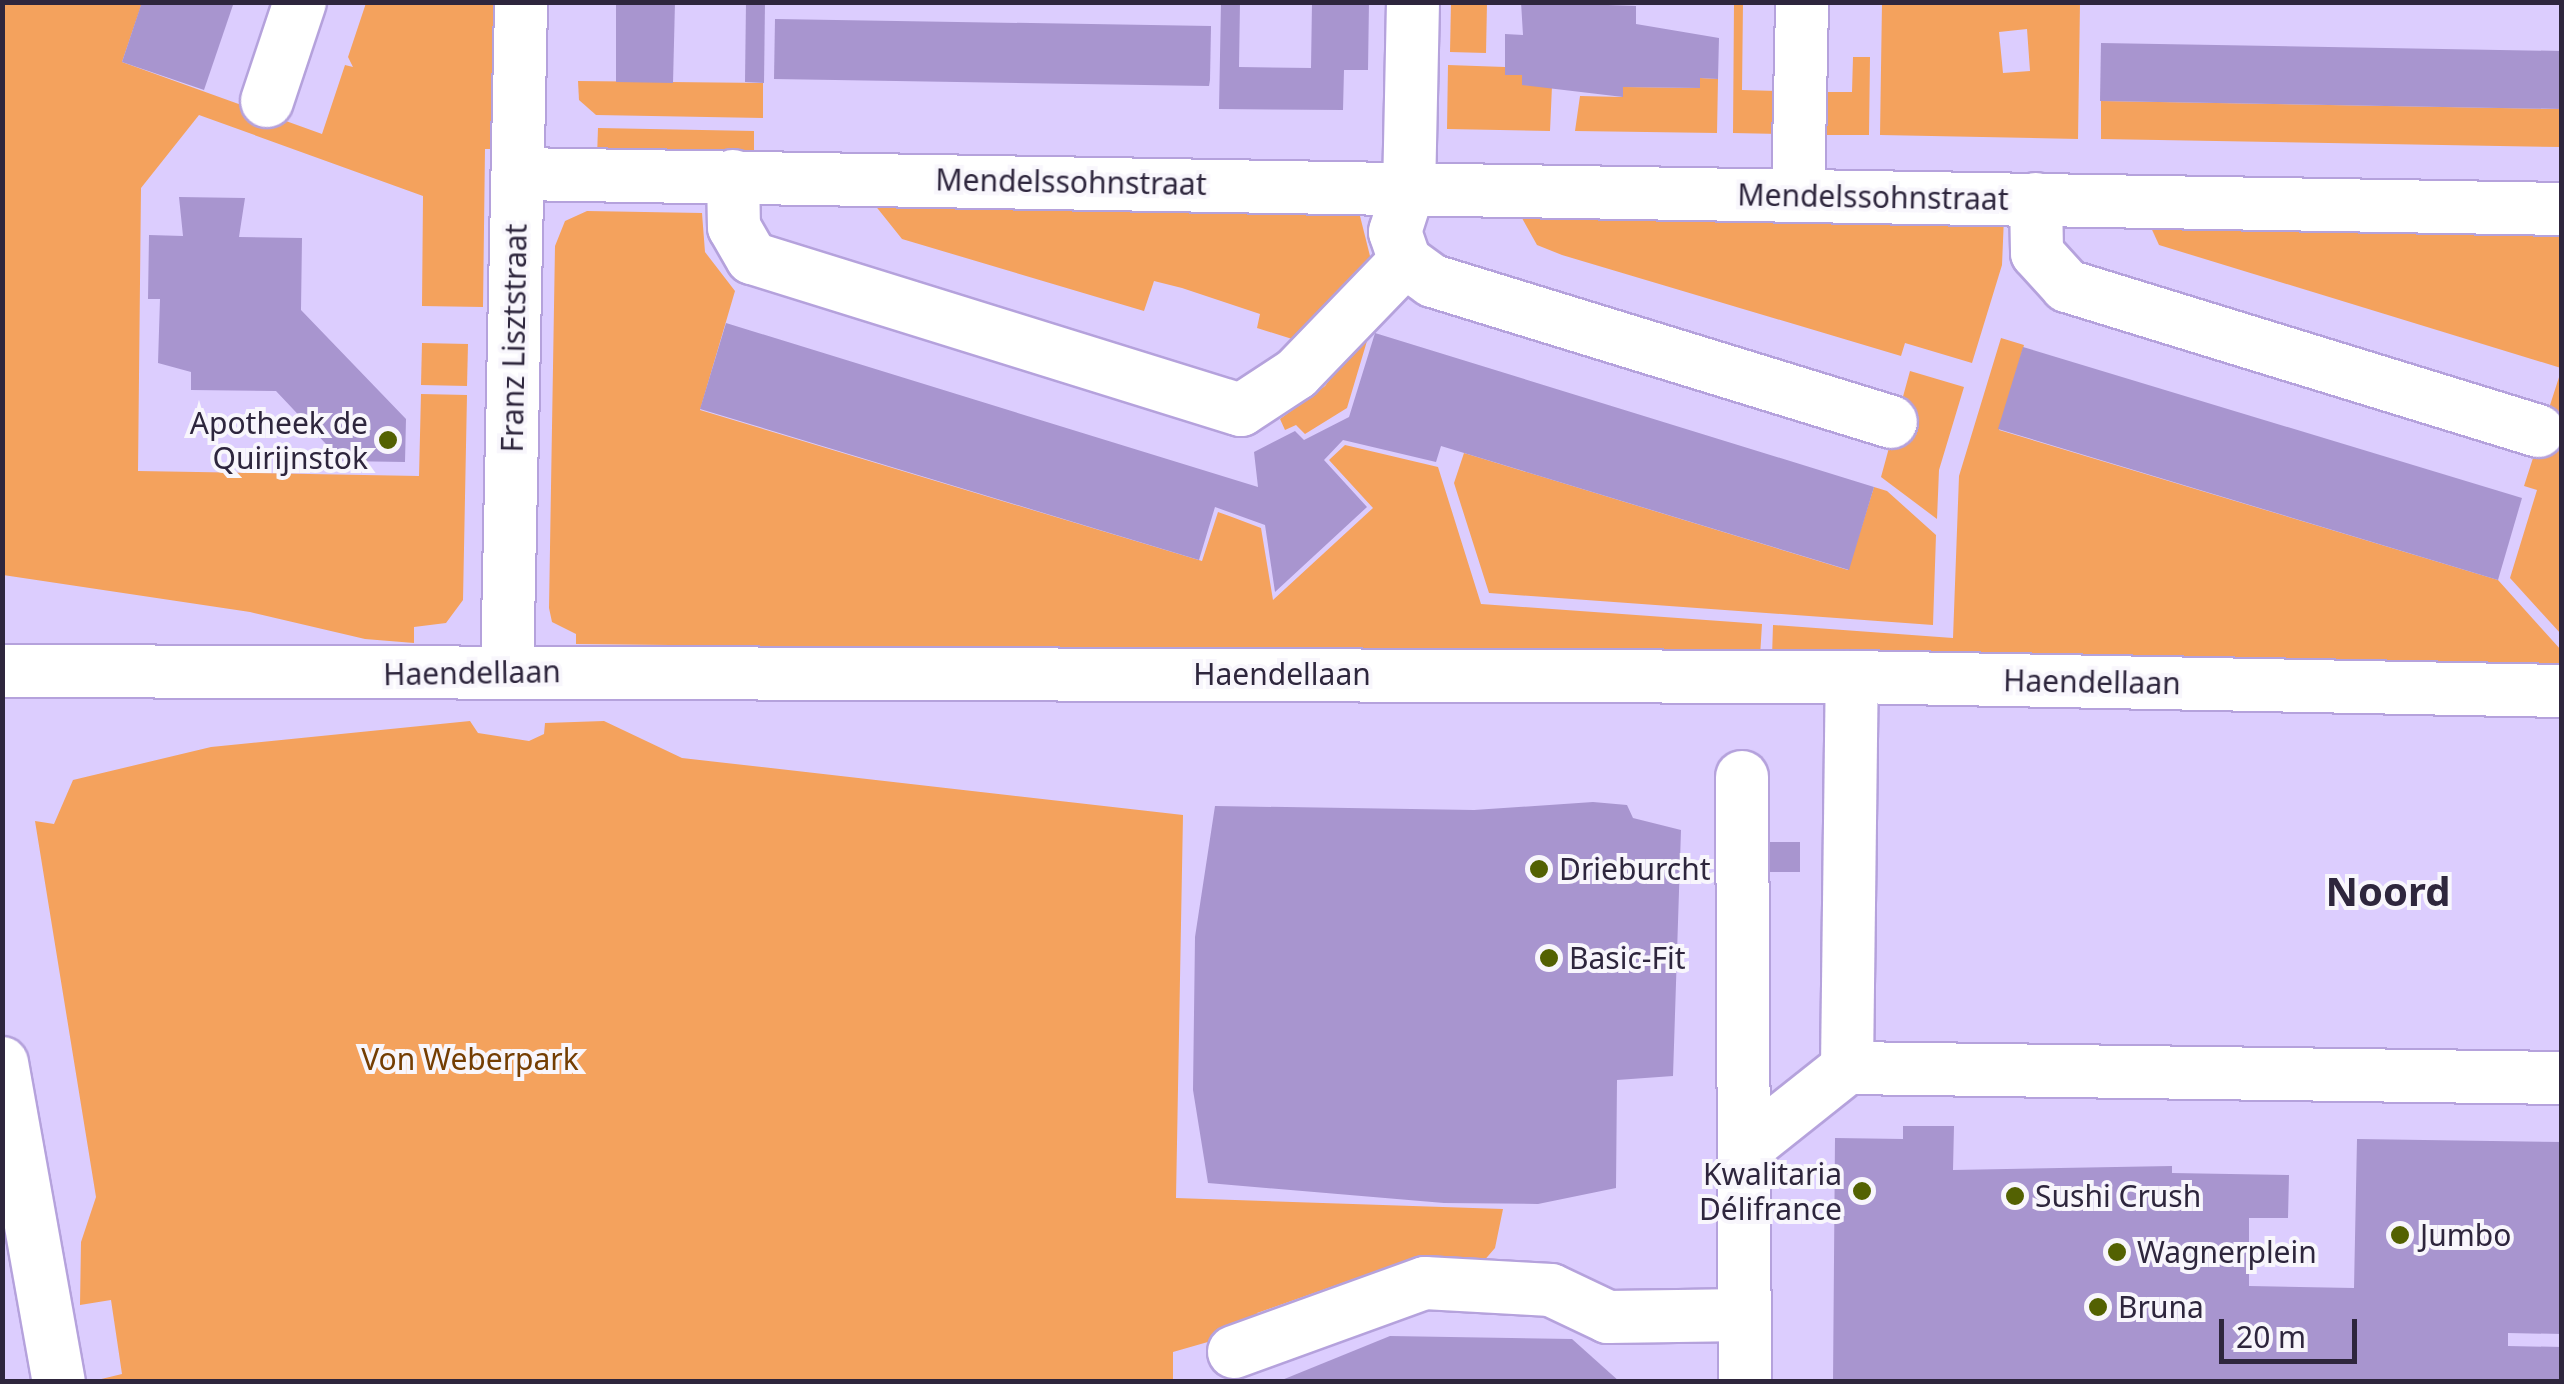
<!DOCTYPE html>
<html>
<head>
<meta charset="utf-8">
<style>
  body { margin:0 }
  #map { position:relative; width:2564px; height:1384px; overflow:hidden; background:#dccdfe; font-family:"Noto Sans",sans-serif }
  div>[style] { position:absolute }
  .green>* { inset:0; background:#f4a25d }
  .building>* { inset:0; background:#a895cf }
  .roads { filter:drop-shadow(2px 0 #b5a2dc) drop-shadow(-2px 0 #b5a2dc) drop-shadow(0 2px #b5a2dc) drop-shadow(0 -2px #b5a2dc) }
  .minor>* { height:52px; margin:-26px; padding:0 26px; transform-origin:26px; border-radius:26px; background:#fff }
  .dots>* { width:28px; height:28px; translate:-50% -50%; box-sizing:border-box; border:5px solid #f8f6fc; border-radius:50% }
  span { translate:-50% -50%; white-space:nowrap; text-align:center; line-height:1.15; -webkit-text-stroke:8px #f8f6fc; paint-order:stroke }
  .street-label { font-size:30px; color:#2e263d }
  .poi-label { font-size:30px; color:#2e263d }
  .right { translate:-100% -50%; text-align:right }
  .left { translate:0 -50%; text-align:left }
  .park-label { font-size:30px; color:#743d02 }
  .district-label { font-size:40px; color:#2e263d; font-weight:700 }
  .frame { position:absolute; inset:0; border:5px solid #2e263d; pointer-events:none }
  .scale { position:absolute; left:2219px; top:1319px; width:138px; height:45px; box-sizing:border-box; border:5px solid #2e263d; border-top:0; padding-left:12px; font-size:30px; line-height:35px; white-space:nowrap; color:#2e263d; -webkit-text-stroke:8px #f8f6fc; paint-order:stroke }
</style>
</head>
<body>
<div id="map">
  <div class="green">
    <i style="clip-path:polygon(2px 3px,142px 3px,122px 62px,322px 134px,345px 65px,353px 67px,348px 57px,366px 3px,505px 3px,502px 149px,485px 149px,483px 307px,422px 306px,423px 196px,199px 115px,141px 188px,138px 471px,419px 476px,421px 394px,467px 395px,463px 600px,446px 623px,414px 627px,414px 643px,365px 639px,250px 612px,3px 575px)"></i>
    <i style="clip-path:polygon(1451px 3px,1487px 3px,1486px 53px,1450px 52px)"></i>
    <i style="clip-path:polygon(1734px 3px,1743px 3px,1742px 90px,1777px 91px,1781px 134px,1733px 133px)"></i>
    <i style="clip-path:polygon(evenodd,1882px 3px,2080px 3px,2078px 139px,1880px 135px,1882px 3px,2027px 29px,2030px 71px,2003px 73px,1999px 32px,2027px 29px)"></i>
    <i style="clip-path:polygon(1853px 57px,1870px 57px,1869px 135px,1811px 135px,1816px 92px,1852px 92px)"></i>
    <i style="clip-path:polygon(1448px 65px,1505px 67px,1505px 75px,1522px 75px,1523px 85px,1552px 86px,1550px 131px,1447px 129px)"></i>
    <i style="clip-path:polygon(1700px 78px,1718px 79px,1717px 133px,1575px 131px,1580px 96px,1622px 97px,1623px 87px,1700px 88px)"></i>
    <i style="clip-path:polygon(578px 81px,763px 83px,763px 118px,596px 115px,579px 100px)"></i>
    <i style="clip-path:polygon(2101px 101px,2561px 109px,2561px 147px,2101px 139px)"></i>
    <i style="clip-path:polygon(598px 128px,754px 131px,754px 160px,597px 157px)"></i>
    <i style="clip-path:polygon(870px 199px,1359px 212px,1371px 260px,1308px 344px,1257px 328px,1260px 314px,1182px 288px,1154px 281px,1144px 311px,902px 239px)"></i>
    <i style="clip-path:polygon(587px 211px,702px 213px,705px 252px,735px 291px,700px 410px,1202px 561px,1218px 512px,1232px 517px,1261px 528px,1273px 600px,1373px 508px,1329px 460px,1345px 445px,1438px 467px,1481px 604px,1762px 624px,1760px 657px,576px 644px,576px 634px,552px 622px,549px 608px,555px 246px,565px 221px)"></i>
    <i style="clip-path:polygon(1518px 211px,2004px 217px,2002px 265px,1972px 363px,1905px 343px,1901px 356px,1562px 255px,1537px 245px)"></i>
    <i style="clip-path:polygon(2148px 221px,2561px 227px,2561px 368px,2159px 245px)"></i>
    <i style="clip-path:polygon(2001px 338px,2024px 345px,1999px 430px,2498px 580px,2561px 650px,2562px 671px,1772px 657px,1773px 625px,1953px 638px,1959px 476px)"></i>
    <i style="clip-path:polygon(1359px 339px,1367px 341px,1347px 408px,1305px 434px,1296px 425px,1285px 430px,1280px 419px,1325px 386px)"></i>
    <i style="clip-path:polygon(422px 343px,468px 344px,467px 386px,421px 385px)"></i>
    <i style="clip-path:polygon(1910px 371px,1964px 387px,1939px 470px,1937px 519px,1881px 477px)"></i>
    <i style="clip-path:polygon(2561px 371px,2561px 634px,2510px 578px,2537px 490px,2524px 486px)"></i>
    <i style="clip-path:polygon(1464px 453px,1848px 570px,1874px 487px,1887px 491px,1936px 535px,1933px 625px,1489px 593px,1454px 483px)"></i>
    <i style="clip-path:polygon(470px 721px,478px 733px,529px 741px,544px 734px,545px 723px,604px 721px,682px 758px,1183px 815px,1176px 1198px,1503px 1209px,1495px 1248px,1482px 1263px,1410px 1273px,1405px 1261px,1257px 1313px,1260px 1327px,1173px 1352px,1173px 1381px,93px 1381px,122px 1374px,111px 1300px,80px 1305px,81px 1242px,96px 1197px,35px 821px,54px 824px,73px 780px,211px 747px)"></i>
  </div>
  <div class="building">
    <i style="clip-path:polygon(142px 2px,234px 2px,204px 90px,122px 62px)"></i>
    <i style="clip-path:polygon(616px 2px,675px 2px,673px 83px,616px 82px)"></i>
    <i style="clip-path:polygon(746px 2px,765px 2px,764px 83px,745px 82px)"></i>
    <i style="clip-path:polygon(1221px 2px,1240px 2px,1239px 67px,1311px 68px,1312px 2px,1369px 2px,1368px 70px,1344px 70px,1343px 110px,1219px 109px)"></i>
    <i style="clip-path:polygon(1521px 2px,1636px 6px,1636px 24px,1719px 38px,1718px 79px,1700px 78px,1700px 88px,1623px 87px,1623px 97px,1522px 85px,1522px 75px,1505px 75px,1505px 34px,1523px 35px)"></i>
    <i style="clip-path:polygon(775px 19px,1211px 26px,1210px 80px,1209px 86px,774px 79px)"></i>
    <i style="clip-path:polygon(2101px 43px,2562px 51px,2562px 109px,2100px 101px)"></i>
    <i style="clip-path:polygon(179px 197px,245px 198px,239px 237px,302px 238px,301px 310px,406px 419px,405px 462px,342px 461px,276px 391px,191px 390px,191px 372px,158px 363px,160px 299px,148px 299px,149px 235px,183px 236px)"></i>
    <i style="clip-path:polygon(726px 323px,1258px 487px,1254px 452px,1295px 431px,1304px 440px,1349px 417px,1375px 333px,1874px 487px,1849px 570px,1441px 446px,1436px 462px,1343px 440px,1324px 460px,1367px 507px,1275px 592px,1265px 525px,1215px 507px,1199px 560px,700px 409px)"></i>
    <i style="clip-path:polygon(2023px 347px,2522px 498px,2498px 580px,1998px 429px)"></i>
    <i style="clip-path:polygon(1593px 802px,1627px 805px,1633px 818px,1681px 830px,1673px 1076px,1617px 1080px,1616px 1188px,1538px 1204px,1444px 1203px,1208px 1183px,1193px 1090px,1195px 937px,1215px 806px,1474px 810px)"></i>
    <i style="clip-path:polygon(1768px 842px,1800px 842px,1800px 872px,1765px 872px)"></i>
    <i style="clip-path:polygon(1903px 1126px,1954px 1126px,1953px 1170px,2172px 1166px,2172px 1173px,2289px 1175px,2288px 1218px,2249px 1218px,2249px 1286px,2354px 1288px,2357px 1139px,2562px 1142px,2562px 1334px,2508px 1333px,2508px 1346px,2562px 1347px,2562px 1382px,1833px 1382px,1835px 1138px,1903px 1139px)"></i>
    <i style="clip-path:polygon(1390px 1336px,1572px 1339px,1620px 1382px,1277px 1382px)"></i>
  </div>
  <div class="roads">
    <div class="minor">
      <i style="left:1413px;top:2px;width:186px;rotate:91.2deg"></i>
      <i style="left:1409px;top:188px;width:46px;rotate:107.7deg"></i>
      <i style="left:1395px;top:232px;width:31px;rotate:71deg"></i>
      <i style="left:1405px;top:261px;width:34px;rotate:36deg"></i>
      <i style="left:1433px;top:281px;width:479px;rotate:17.1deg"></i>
      <i style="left:267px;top:101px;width:104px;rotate:-71.6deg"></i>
      <i style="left:518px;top:174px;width:2044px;rotate:0.98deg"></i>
      <i style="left:733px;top:176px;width:51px;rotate:88.9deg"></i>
      <i style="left:734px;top:227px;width:36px;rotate:60deg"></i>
      <i style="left:752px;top:258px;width:512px;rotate:17.27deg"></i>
      <i style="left:1241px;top:410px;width:66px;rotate:-33.2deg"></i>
      <i style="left:1296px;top:374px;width:157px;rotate:-46deg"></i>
      <i style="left:1798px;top:196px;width:194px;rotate:-88.8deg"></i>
      <i style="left:2036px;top:199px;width:54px;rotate:88.9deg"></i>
      <i style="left:2037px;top:253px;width:45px;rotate:47.7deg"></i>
      <i style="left:2067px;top:286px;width:493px;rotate:17.1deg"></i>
      <i style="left:2px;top:671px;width:1850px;rotate:0.19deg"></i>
      <i style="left:1852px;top:677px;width:710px;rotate:1.13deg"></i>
      <i style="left:507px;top:673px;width:671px;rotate:-88.8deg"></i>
      <i style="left:1742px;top:777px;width:605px;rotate:89.72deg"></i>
      <i style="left:2px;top:1063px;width:324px;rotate:79.9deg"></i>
      <i style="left:1847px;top:1068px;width:391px;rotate:-89.3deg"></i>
      <i style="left:1749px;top:1146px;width:125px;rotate:-38.5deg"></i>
      <i style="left:1847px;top:1068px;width:715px;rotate:0.8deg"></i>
      <i style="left:1234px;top:1352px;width:203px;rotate:-19.9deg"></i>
      <i style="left:1425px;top:1283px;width:126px;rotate:3.2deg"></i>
      <i style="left:1551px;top:1290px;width:63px;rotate:25.3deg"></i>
      <i style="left:1608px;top:1317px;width:137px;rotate:-0.8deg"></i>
    </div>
  </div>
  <div class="dots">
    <i style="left:388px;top:440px;background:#536102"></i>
    <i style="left:1539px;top:869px;background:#536102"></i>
    <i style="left:1549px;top:958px;background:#536102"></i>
    <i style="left:1862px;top:1191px;background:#536102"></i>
    <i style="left:2015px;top:1196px;background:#536102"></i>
    <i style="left:2400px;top:1235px;background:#536102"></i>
    <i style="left:2117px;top:1252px;background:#536102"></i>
    <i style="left:2098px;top:1307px;background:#536102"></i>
  </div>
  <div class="street-label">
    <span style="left:1071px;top:182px;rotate:1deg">Mendelssohnstraat</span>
    <span style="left:1873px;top:197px;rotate:1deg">Mendelssohnstraat</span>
    <span style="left:514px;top:338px;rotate:-89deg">Franz Lisztstraat</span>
    <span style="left:472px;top:673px;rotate:-1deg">Haendellaan</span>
    <span style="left:1282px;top:674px">Haendellaan</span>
    <span style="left:2092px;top:682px;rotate:1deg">Haendellaan</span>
  </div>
  <div class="poi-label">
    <span class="right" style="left:368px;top:440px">Apotheek de<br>Quirijnstok</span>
    <span class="left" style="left:1559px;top:869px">Drieburcht</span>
    <span class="left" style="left:1569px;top:958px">Basic-Fit</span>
    <span class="right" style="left:1842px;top:1191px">Kwalitaria<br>Délifrance</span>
    <span class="left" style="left:2035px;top:1196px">Sushi Crush</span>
    <span class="left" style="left:2420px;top:1235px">Jumbo</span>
    <span class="left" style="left:2137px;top:1252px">Wagnerplein</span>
    <span class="left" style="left:2118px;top:1307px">Bruna</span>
  </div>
  <div class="park-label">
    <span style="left:470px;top:1059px">Von Weberpark</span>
  </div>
  <div class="district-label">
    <span style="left:2388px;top:891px">Noord</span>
  </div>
  <div class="frame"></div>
  <div class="scale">20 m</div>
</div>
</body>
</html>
